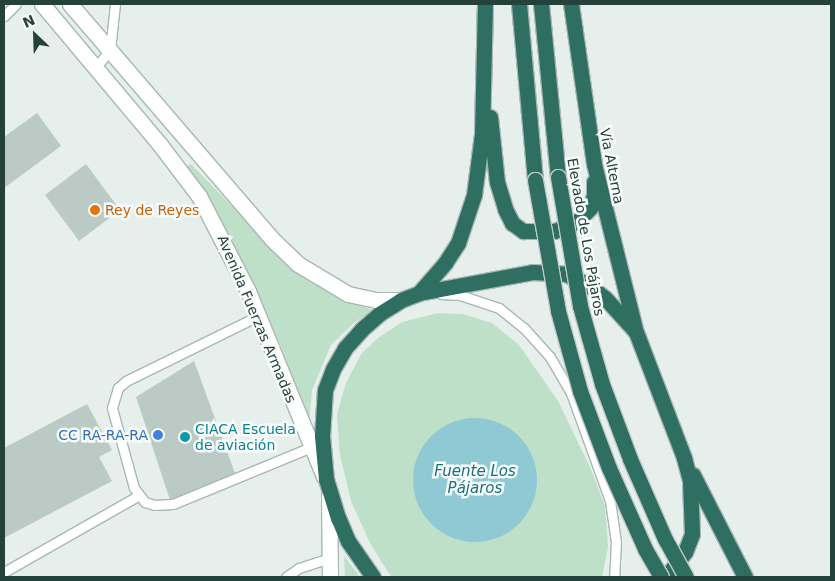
<!DOCTYPE html>
<html>
<head>
<meta charset="utf-8">
<style>
  body { margin:0 }
  #map { position:relative; width:835px; height:581px; overflow:hidden; background:#e6efeb; font-family:"DejaVu Sans",sans-serif }
  div>[style] { position:absolute }
  .green>* { inset:0; background:#bfe0c8 }
  .water>* { inset:0; background:#8ec9d4 }
  .round { border-radius:50% }
  .building>* { inset:0; background:#bbcac4 }
  .roads { filter:drop-shadow(1px 0 #a8b8b2) drop-shadow(-1px 0 #a8b8b2) drop-shadow(0 1px #a8b8b2) drop-shadow(0 -1px #a8b8b2) }
  .lane>* { height:9px; margin:-4.5px; padding:0 4.5px; transform-origin:4.5px; border-radius:4.5px; background:#fff }
  .secondary>* { height:15px; margin:-7.5px; padding:0 7.5px; transform-origin:7.5px; border-radius:7.5px; background:#fff }
  .highway>* { height:15px; margin:-7.5px; padding:0 7.5px; transform-origin:7.5px; border-radius:7.5px; background:#2f6f62 }
  .bridges { filter:drop-shadow(1px 0 #c2cac8) drop-shadow(-1px 0 #c2cac8) drop-shadow(0 1px #c2cac8) drop-shadow(0 -1px #c2cac8) }
  .highway-bridge>* { height:15px; margin:-7.5px; padding:0 7.5px; transform-origin:7.5px; border-radius:7.5px; background:#2f6f62 }
  .dots>* { width:14px; height:14px; translate:-50% -50%; box-sizing:border-box; border:2px solid #f7fbf9; border-radius:50% }
  span { translate:-50% -50%; white-space:nowrap; text-align:center; line-height:1.15; -webkit-text-stroke:5px #f7fbf9; paint-order:stroke }
  .street-label { font-size:14px; color:#24423a }
  .food-label { font-size:14px; color:#c56008 }
  .left { translate:0 -50%; text-align:left }
  .culture-label { font-size:14px; color:#0d838f }
  .shop-label { font-size:14px; color:#366cbe }
  .right { translate:-100% -50%; text-align:right }
  .water-label { font-size:15px; color:#1c6f80; font-style:italic }
  .frame { position:absolute; inset:0; border:5px solid #24423a; pointer-events:none }
  .north { position:absolute; left:10px; top:10px; width:50px; height:50px; -webkit-text-stroke:4px #f7fbf9; paint-order:stroke; rotate:336deg; font-size:14px; font-weight:700; line-height:20px; text-align:center; color:#24423a }
  .north::after { content:''; display:block; margin:auto; width:18px; height:22px; background:#24423a; clip-path:polygon(50% 0,100% 100%,50% 72%,0 100%) }
</style>
</head>
<body>
<div id="map">
  <div class="green">
    <i style="clip-path:polygon(191px 164px,285px 261px,308px 281px,347px 301px,373px 310px,354px 323px,331px 345px,312px 390px,309px 424px,280px 344px,222px 224px,186px 167px)"></i>
    <i style="clip-path:polygon(438px 313px,463px 314px,492px 323px,519px 345px,558px 401px,590px 467px,605px 506px,608px 547px,602px 577px,392px 577px,388px 572px,370px 543px,351px 501px,340px 455px,337px 414px,346px 383px,361px 354px,378px 338px,402px 322px)"></i>
    <i style="clip-path:polygon(344px 556px,360px 577px,345px 577px)"></i>
  </div>
  <div class="water">
    <i class="round" style="left:413px;top:418px;width:124px;height:124px"></i>
  </div>
  <div class="building">
    <i style="clip-path:polygon(37px 113px,61px 146px,4px 188px,4px 137px)"></i>
    <i style="clip-path:polygon(86px 164px,120px 210px,79px 241px,45px 195px)"></i>
    <i style="clip-path:polygon(194px 361px,236px 476px,170px 500px,136px 397px)"></i>
    <i style="clip-path:polygon(87px 404px,112px 450px,99px 457px,112px 481px,4px 538px,4px 448px)"></i>
  </div>
  <div class="roads">
    <div class="lane">
      <i style="left:4px;top:16px;width:17px;rotate:-45deg"></i>
      <i style="left:95px;top:68px;width:23px;rotate:-50deg"></i>
      <i style="left:110px;top:50px;width:46px;rotate:-83.8deg"></i>
      <i style="left:441px;top:294px;width:19px;rotate:3deg"></i>
      <i style="left:460px;top:295px;width:41px;rotate:18.4deg"></i>
      <i style="left:499px;top:308px;width:32px;rotate:39deg"></i>
      <i style="left:524px;top:328px;width:39px;rotate:48deg"></i>
      <i style="left:550px;top:357px;width:42px;rotate:59.7deg"></i>
      <i style="left:571px;top:393px;width:115px;rotate:70.1deg"></i>
      <i style="left:610px;top:501px;width:41px;rotate:81.7deg"></i>
      <i style="left:616px;top:542px;width:35px;rotate:93deg"></i>
      <i style="left:258px;top:316px;width:147px;rotate:153.8deg"></i>
      <i style="left:126px;top:381px;width:11px;rotate:139deg"></i>
      <i style="left:118px;top:388px;width:21px;rotate:107deg"></i>
      <i style="left:112px;top:408px;width:83px;rotate:74.6deg"></i>
      <i style="left:134px;top:488px;width:18px;rotate:52deg"></i>
      <i style="left:145px;top:502px;width:9px;rotate:18deg"></i>
      <i style="left:154px;top:505px;width:19px;rotate:-3deg"></i>
      <i style="left:173px;top:504px;width:149px;rotate:-22.4deg"></i>
      <i style="left:4px;top:572px;width:154px;rotate:-29.6deg"></i>
      <i style="left:286px;top:577px;width:16px;rotate:-35deg"></i>
      <i style="left:299px;top:568px;width:33px;rotate:-18deg"></i>
    </div>
    <div class="secondary">
      <i style="left:42px;top:4px;width:185px;rotate:50deg"></i>
      <i style="left:161px;top:146px;width:63px;rotate:52.8deg"></i>
      <i style="left:199px;top:196px;width:107px;rotate:62.7deg"></i>
      <i style="left:248px;top:291px;width:200px;rotate:67.7deg"></i>
      <i style="left:70px;top:4px;width:310px;rotate:49.3deg"></i>
      <i style="left:272px;top:239px;width:36px;rotate:44deg"></i>
      <i style="left:298px;top:264px;width:58px;rotate:31deg"></i>
      <i style="left:348px;top:294px;width:30px;rotate:12deg"></i>
      <i style="left:377px;top:300px;width:24px"></i>
      <i style="left:329px;top:496px;width:81px;rotate:89.3deg"></i>
    </div>
    <div class="highway">
      <i style="left:519px;top:4px;width:177px;rotate:84.8deg"></i>
      <i style="left:541px;top:4px;width:174px;rotate:84.4deg"></i>
      <i style="left:571px;top:4px;width:162px;rotate:81.8deg"></i>
      <i style="left:594px;top:164px;width:169px;rotate:76deg"></i>
      <i style="left:490px;top:117px;width:65px;rotate:83.9deg"></i>
      <i style="left:497px;top:182px;width:28px;rotate:73deg"></i>
      <i style="left:505px;top:209px;width:16px;rotate:63deg"></i>
      <i style="left:512px;top:223px;width:14px;rotate:36deg"></i>
      <i style="left:523px;top:231px;width:31px"></i>
      <i style="left:554px;top:231px;width:23px;rotate:-20deg"></i>
      <i style="left:576px;top:223px;width:21px;rotate:-47deg"></i>
      <i style="left:590px;top:208px;width:14px;rotate:-73deg"></i>
      <i style="left:594px;top:195px;width:13px;rotate:-90deg"></i>
      <i style="left:419px;top:293px;width:40px;rotate:-49deg"></i>
      <i style="left:445px;top:263px;width:24px;rotate:-57deg"></i>
      <i style="left:458px;top:243px;width:51px;rotate:-71.6deg"></i>
      <i style="left:474px;top:195px;width:62px;rotate:-82.5deg"></i>
      <i style="left:482px;top:134px;width:130px;rotate:-88.7deg"></i>
      <i style="left:693px;top:475px;width:114px;rotate:63deg"></i>
      <i style="left:373px;top:577px;width:44px;rotate:-124.8deg"></i>
      <i style="left:348px;top:541px;width:25px;rotate:-113deg"></i>
      <i style="left:338px;top:518px;width:41px;rotate:-107.1deg"></i>
      <i style="left:326px;top:479px;width:43px;rotate:-95.3deg"></i>
      <i style="left:322px;top:436px;width:46px;rotate:-86.3deg"></i>
      <i style="left:325px;top:390px;width:22px;rotate:-69deg"></i>
      <i style="left:333px;top:369px;width:24px;rotate:-60deg"></i>
      <i style="left:345px;top:348px;width:25px;rotate:-48deg"></i>
      <i style="left:362px;top:329px;width:23px;rotate:-41deg"></i>
      <i style="left:379px;top:314px;width:26px;rotate:-32deg"></i>
      <i style="left:401px;top:300px;width:19px;rotate:-21deg"></i>
      <i style="left:419px;top:293px;width:115px;rotate:-10.5deg"></i>
      <i style="left:532px;top:272px;width:34px;rotate:3deg"></i>
      <i style="left:566px;top:274px;width:27px;rotate:27deg"></i>
      <i style="left:590px;top:286px;width:19px;rotate:39deg"></i>
      <i style="left:605px;top:298px;width:46px;rotate:47.6deg"></i>
      <i style="left:636px;top:332px;width:135px;rotate:69.1deg"></i>
      <i style="left:684px;top:458px;width:24px;rotate:75deg"></i>
      <i style="left:690px;top:481px;width:53px;rotate:87.8deg"></i>
      <i style="left:692px;top:534px;width:19px;rotate:111deg"></i>
      <i style="left:685px;top:552px;width:31px;rotate:127deg"></i>
    </div>
  </div>
  <div class="bridges">
    <div class="highway-bridge">
      <i style="left:558px;top:177px;width:131px;rotate:80.3deg"></i>
      <i style="left:580px;top:306px;width:81px;rotate:74.2deg"></i>
      <i style="left:602px;top:384px;width:80px;rotate:69.5deg"></i>
      <i style="left:630px;top:459px;width:87px;rotate:66.4deg"></i>
      <i style="left:665px;top:539px;width:43px;rotate:61.1deg"></i>
      <i style="left:535px;top:180px;width:133px;rotate:80deg"></i>
      <i style="left:558px;top:311px;width:83px;rotate:74.6deg"></i>
      <i style="left:580px;top:391px;width:82px;rotate:69.4deg"></i>
      <i style="left:609px;top:468px;width:89px;rotate:66deg"></i>
      <i style="left:645px;top:549px;width:32px;rotate:60deg"></i>
    </div>
  </div>
  <div class="dots">
    <i style="left:95px;top:210px;background:#e8710a"></i>
    <i style="left:158px;top:435px;background:#3f7fe0"></i>
    <i style="left:185px;top:437px;background:#0f9aa8"></i>
  </div>
  <div class="street-label">
    <span style="left:612px;top:166px;rotate:79deg">Vía Alterna</span>
    <span style="left:586px;top:237px;rotate:80deg">Elevado de Los Pájaros</span>
    <span style="left:257px;top:319px;rotate:67deg">Avenida Fuerzas Armadas</span>
  </div>
  <div class="food-label">
    <span class="left" style="left:105px;top:210px">Rey de Reyes</span>
  </div>
  <div class="culture-label">
    <span class="left" style="left:195px;top:437px">CIACA Escuela<br>de aviación</span>
  </div>
  <div class="shop-label">
    <span class="right" style="left:148px;top:435px">CC RA-RA-RA</span>
  </div>
  <div class="water-label">
    <span style="left:475px;top:480px">Fuente Los<br>Pájaros</span>
  </div>
  <div class="frame"></div>
  <div class="north">N</div>
</div>
</body>
</html>
